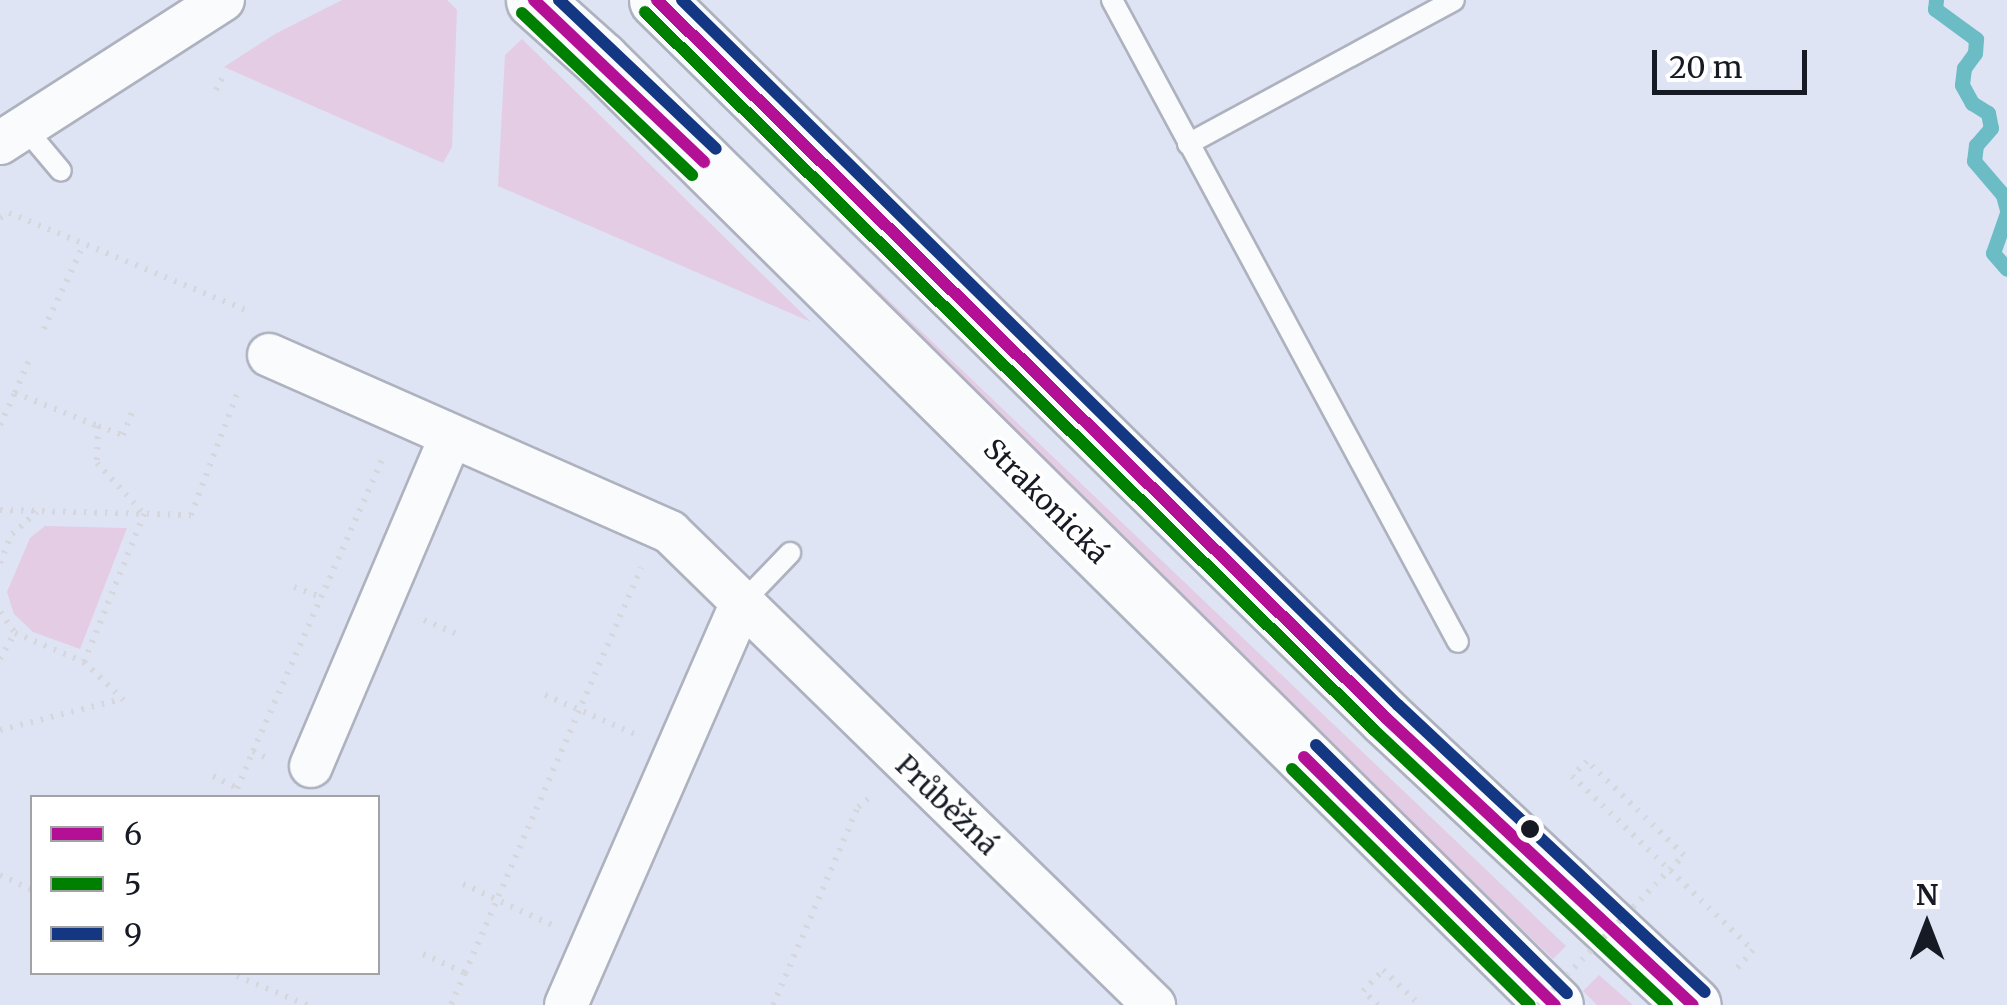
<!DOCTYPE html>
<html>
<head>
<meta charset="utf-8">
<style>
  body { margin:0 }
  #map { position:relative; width:2007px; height:1005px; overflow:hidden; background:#dee4f4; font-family:Merriweather,serif }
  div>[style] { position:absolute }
  .green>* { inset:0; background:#e4cce5 }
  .stream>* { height:15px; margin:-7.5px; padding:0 7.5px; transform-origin:7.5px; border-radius:7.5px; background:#6bbcc4 }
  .path>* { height:6px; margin-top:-3px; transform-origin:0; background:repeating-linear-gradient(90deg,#d5d7dc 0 2.5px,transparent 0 10.5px) }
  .roads { filter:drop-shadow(2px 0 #aeb2bf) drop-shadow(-2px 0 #aeb2bf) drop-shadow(0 2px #aeb2bf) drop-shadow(0 -2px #aeb2bf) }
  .service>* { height:20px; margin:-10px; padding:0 10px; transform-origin:10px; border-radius:10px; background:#fafbfd }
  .minor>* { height:42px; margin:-21px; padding:0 21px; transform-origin:21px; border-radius:21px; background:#fafbfd }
  .primary>* { height:55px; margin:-27.5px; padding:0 27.5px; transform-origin:27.5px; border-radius:27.5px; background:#fafbfd }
  .path-bridge>* { height:6px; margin-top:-3px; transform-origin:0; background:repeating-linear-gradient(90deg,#d5d7dc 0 2.5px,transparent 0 10.5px) }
  .bus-1>* { height:12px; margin:-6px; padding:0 6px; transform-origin:6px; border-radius:6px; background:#b41095 }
  .bus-2>* { height:12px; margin:-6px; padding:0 6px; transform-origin:6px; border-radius:6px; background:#008000 }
  .bus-3>* { height:12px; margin:-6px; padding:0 6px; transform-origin:6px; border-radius:6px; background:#133782 }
  .dots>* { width:28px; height:28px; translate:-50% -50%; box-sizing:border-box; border:5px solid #fff; border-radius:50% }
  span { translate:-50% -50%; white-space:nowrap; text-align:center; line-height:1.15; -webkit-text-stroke:8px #fff; paint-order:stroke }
  .street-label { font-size:28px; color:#161a24 }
  .legend { position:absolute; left:30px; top:795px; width:350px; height:180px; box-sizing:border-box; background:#fff; border:2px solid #a2a3a7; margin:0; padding:12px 18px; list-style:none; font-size:30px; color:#161a24 }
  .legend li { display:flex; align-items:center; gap:20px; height:50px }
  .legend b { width:50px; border:2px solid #a2a3a7 }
  .north { position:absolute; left:1877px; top:875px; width:100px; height:100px; -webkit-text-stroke:8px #fff; paint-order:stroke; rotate:0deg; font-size:28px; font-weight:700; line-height:40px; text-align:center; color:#161a24 }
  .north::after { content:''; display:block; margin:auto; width:35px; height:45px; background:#161a24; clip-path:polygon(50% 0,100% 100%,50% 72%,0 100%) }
  .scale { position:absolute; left:1652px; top:50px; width:155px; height:45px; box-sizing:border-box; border:5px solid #161a24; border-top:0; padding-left:12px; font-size:30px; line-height:35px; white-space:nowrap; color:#161a24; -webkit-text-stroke:8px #fff; paint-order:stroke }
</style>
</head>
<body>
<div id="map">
  <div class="green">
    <i style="clip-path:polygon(342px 0,447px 0,457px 10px,452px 147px,443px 163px,224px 67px,275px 34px)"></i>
    <i style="clip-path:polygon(549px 0,574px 0,1566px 946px,1553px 959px)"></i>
    <i style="clip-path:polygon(522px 39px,811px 322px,498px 186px,505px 55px)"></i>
    <i style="clip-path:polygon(45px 526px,127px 528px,80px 649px,33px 632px,14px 614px,7px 592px,30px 538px)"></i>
    <i style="clip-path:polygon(1599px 975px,1633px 1005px,1597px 1005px,1583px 991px)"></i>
  </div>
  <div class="stream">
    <i style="left:1936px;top:0;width:9px;rotate:96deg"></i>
    <i style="left:1935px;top:9px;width:51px;rotate:36.2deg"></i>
    <i style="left:1976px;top:39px;width:14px;rotate:94deg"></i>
    <i style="left:1975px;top:53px;width:19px;rotate:126deg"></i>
    <i style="left:1964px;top:68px;width:17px;rotate:97deg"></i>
    <i style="left:1962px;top:85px;width:21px;rotate:61deg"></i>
    <i style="left:1972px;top:103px;width:19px;rotate:32deg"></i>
    <i style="left:1988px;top:113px;width:15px;rotate:79deg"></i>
    <i style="left:1991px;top:128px;width:23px;rotate:131deg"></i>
    <i style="left:1976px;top:145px;width:16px;rotate:97deg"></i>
    <i style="left:1974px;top:161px;width:45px;rotate:49.5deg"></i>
    <i style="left:2003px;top:195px;width:16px;rotate:75deg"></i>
    <i style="left:2007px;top:213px;width:42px;rotate:109.3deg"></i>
    <i style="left:1993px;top:253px;width:21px;rotate:49deg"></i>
  </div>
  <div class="path">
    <i style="left:216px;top:90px;width:13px;rotate:-63deg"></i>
    <i style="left:0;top:218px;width:10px;rotate:-29deg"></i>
    <i style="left:9px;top:213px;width:261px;rotate:22.3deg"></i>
    <i style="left:44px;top:329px;width:94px;rotate:-64.8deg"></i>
    <i style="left:15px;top:393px;width:38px;rotate:-67deg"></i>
    <i style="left:0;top:425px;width:35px;rotate:-65deg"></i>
    <i style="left:15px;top:393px;width:89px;rotate:21.7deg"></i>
    <i style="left:98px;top:426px;width:37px;rotate:92deg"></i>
    <i style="left:97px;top:463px;width:69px;rotate:47.3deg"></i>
    <i style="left:98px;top:426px;width:27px;rotate:20deg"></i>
    <i style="left:123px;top:435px;width:24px;rotate:-68deg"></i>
    <i style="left:0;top:510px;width:191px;rotate:1.5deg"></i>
    <i style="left:191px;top:515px;width:133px;rotate:-69.2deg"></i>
    <i style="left:0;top:563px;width:31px;rotate:-68deg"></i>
    <i style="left:12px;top:534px;width:33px;rotate:-41deg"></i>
    <i style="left:294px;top:587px;width:29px;rotate:20deg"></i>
    <i style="left:0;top:612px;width:26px;rotate:54deg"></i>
    <i style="left:15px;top:633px;width:75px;rotate:22.8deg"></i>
    <i style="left:84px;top:662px;width:160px;rotate:-67.9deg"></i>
    <i style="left:424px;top:620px;width:34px;rotate:23deg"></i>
    <i style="left:0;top:659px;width:30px;rotate:-60deg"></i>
    <i style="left:84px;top:662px;width:61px;rotate:43.7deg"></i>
    <i style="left:545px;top:695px;width:98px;rotate:23.4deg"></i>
    <i style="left:0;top:730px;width:126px;rotate:-14.3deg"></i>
    <i style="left:253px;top:751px;width:324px;rotate:-66.1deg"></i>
    <i style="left:213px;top:776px;width:27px;rotate:27deg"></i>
    <i style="left:233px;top:798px;width:51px;rotate:-66.9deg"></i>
    <i style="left:253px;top:751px;width:13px;rotate:27deg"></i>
    <i style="left:378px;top:808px;width:1px;rotate:45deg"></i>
    <i style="left:1684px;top:855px;width:135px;rotate:-135.9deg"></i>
    <i style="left:1587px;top:761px;width:21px;rotate:135deg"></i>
    <i style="left:1572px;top:776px;width:251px;rotate:43.9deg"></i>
    <i style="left:1753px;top:950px;width:30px;rotate:131deg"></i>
    <i style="left:0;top:875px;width:35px;rotate:25deg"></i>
    <i style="left:463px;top:884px;width:98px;rotate:24.7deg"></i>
    <i style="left:423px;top:954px;width:46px;rotate:24.3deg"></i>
    <i style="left:465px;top:973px;width:35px;rotate:114deg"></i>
    <i style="left:227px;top:972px;width:87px;rotate:22.4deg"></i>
    <i style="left:465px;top:973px;width:442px;rotate:-66.5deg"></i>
    <i style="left:773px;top:1005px;width:215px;rotate:-66.8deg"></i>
    <i style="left:858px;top:807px;width:19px;rotate:-39deg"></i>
    <i style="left:1378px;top:1005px;width:21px;rotate:-137deg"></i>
    <i style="left:1363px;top:991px;width:29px;rotate:-46deg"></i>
    <i style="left:1383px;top:970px;width:51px;rotate:43.4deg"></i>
  </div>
  <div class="roads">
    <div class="service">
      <i style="left:1112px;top:0;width:729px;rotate:61.68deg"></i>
      <i style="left:24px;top:127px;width:57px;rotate:49.9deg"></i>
      <i style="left:1188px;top:144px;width:302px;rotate:-28.4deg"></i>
      <i style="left:741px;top:604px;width:71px;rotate:-46.1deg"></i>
    </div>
    <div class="minor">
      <i style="left:0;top:143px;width:265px;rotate:-32.7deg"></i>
      <i style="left:269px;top:355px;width:438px;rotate:23.8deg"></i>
      <i style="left:670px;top:532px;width:677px;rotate:44.34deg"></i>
      <i style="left:311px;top:766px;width:356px;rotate:-67deg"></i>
      <i style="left:566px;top:1005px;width:438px;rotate:-66.4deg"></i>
    </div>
    <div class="primary">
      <i style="left:534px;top:0;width:89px;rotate:41.8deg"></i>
      <i style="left:600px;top:59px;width:1344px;rotate:44.73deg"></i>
      <i style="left:657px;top:0;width:1023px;rotate:44.56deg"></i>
      <i style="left:1386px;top:718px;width:420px;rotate:43.1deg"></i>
    </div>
  </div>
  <div class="path-bridge">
    <i style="left:1538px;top:1005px;width:209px;rotate:-45.8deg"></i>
  </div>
  <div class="bus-1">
    <i style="left:534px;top:0;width:235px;rotate:43.6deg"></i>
    <i style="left:657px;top:0;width:1023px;rotate:44.56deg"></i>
    <i style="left:1386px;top:718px;width:420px;rotate:43.1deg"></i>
    <i style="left:1304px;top:757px;width:353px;rotate:44.7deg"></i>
  </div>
  <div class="bus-2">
    <i style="left:645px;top:12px;width:1023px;rotate:44.56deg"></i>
    <i style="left:1374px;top:730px;width:402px;rotate:43.2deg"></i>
    <i style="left:522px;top:13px;width:235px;rotate:43.6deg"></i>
    <i style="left:1292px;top:769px;width:335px;rotate:44.8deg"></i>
  </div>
  <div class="bus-3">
    <i style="left:559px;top:0;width:216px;rotate:43.5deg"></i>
    <i style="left:682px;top:0;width:1005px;rotate:44.56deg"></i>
    <i style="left:1398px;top:705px;width:420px;rotate:43.1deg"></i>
    <i style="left:1316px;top:745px;width:353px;rotate:44.7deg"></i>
  </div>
  <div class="dots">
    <i style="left:1530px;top:829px;background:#161a24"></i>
  </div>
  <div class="street-label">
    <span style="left:1046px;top:501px;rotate:45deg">Strakonická</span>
    <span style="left:947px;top:805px;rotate:44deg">Průběžná</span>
  </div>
  <ul class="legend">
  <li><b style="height:12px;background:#b41095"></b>6</li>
  <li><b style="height:12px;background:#008000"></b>5</li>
  <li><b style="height:12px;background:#133782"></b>9</li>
  </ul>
  <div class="north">N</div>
  <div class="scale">20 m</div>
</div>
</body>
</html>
